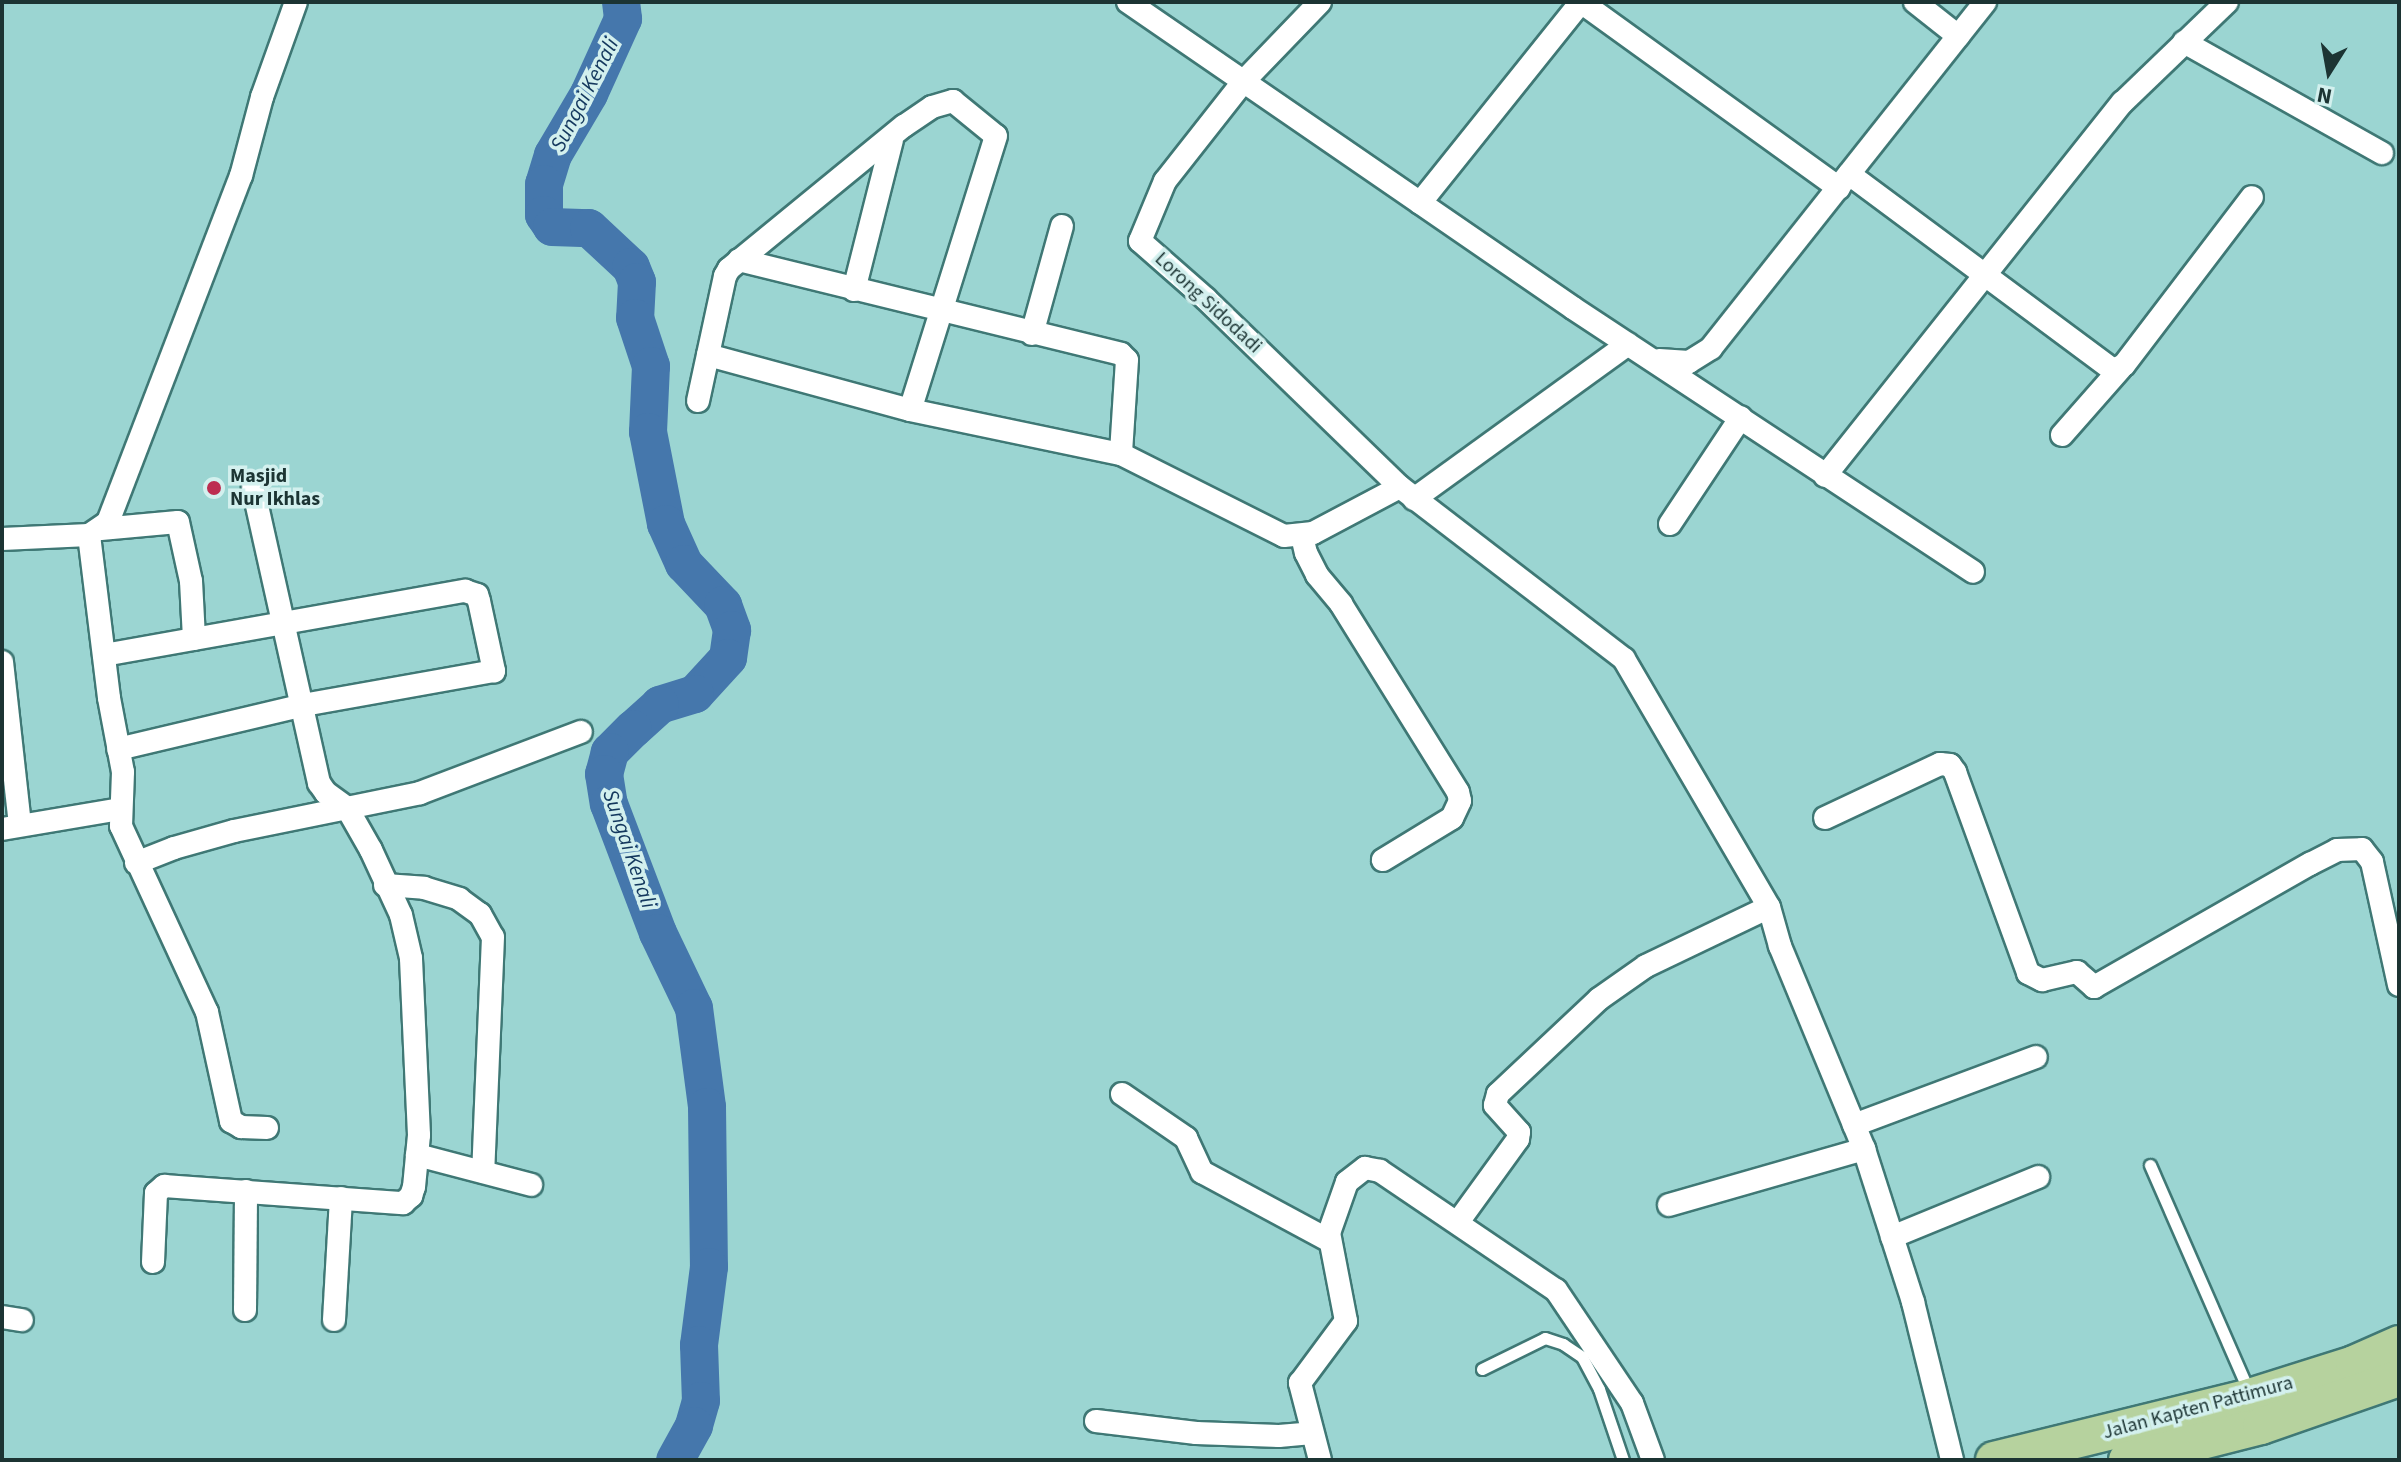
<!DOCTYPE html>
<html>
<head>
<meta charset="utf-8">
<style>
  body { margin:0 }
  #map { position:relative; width:2401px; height:1462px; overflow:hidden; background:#9bd5d2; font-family:"Source Sans 3",sans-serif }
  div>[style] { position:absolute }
  .river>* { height:38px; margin:-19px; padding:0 19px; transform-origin:19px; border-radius:19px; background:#4577ac }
  .roads { filter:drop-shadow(2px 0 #3f7875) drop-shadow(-2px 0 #3f7875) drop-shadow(0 2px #3f7875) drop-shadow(0 -2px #3f7875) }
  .lane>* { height:11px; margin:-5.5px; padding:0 5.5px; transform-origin:5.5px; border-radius:5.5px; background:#fff }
  .street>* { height:22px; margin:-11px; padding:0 11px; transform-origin:11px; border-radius:11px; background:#fff }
  .primary>* { height:36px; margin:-18px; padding:0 18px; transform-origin:18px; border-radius:18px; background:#b6d29e }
  .dots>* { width:22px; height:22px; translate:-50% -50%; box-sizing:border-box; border:4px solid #d3f0ee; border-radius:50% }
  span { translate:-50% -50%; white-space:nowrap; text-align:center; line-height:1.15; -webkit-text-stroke:7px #d3f0ee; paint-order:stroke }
  .street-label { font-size:20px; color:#1c3433 }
  .poi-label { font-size:20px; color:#1c3433; font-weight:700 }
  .left { translate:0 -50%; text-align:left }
  .water-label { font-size:22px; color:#13375d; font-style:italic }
  .frame { position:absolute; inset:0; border:4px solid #1c3433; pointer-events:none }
  .north { position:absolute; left:2289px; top:32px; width:80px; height:80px; -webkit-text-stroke:6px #d3f0ee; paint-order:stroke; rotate:191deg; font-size:22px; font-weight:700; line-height:32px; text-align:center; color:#1c3433 }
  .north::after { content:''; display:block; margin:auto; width:28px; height:36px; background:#1c3433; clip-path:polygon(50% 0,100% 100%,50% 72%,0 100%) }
</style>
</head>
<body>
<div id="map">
  <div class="river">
    <i style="left:621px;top:2px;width:17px;rotate:83deg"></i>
    <i style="left:623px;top:19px;width:82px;rotate:114.4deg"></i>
    <i style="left:589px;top:94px;width:71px;rotate:120.5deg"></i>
    <i style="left:553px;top:155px;width:30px;rotate:107deg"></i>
    <i style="left:544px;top:184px;width:31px;rotate:90deg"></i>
    <i style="left:544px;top:215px;width:14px;rotate:56deg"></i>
    <i style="left:552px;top:227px;width:37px;rotate:2deg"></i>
    <i style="left:589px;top:228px;width:57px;rotate:42.9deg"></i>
    <i style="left:631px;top:267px;width:16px;rotate:68deg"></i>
    <i style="left:637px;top:282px;width:36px;rotate:93deg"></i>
    <i style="left:635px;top:318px;width:51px;rotate:71.6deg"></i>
    <i style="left:651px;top:366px;width:66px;rotate:92.6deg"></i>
    <i style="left:648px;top:432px;width:94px;rotate:78.9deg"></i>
    <i style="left:666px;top:524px;width:44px;rotate:65.8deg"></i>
    <i style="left:684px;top:564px;width:57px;rotate:46.4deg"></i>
    <i style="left:723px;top:605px;width:27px;rotate:70deg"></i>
    <i style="left:732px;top:630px;width:28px;rotate:98deg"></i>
    <i style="left:728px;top:658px;width:49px;rotate:132.5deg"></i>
    <i style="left:695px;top:694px;width:37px;rotate:163deg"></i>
    <i style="left:660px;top:705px;width:36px;rotate:138deg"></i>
    <i style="left:633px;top:729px;width:33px;rotate:135deg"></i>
    <i style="left:610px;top:752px;width:23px;rotate:105deg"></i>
    <i style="left:604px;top:774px;width:30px;rotate:81deg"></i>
    <i style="left:609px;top:804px;width:138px;rotate:69.2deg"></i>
    <i style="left:658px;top:933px;width:83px;rotate:64.4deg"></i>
    <i style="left:694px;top:1008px;width:100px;rotate:82.5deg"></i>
    <i style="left:707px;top:1107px;width:160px;rotate:89.3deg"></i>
    <i style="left:709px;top:1267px;width:79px;rotate:97.3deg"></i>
    <i style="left:699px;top:1345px;width:56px;rotate:88deg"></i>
    <i style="left:701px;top:1401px;width:26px;rotate:106deg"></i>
    <i style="left:694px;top:1426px;width:39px;rotate:119deg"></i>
  </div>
  <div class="roads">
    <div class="lane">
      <i style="left:2150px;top:1165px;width:248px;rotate:66.4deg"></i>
      <i style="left:1482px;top:1369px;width:70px;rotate:-26.2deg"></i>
      <i style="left:1545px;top:1338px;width:19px;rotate:18deg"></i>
      <i style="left:1563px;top:1344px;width:23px;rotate:34deg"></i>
      <i style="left:1582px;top:1357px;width:36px;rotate:62deg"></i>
      <i style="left:1599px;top:1389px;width:75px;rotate:71.3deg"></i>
    </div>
    <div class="street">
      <i style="left:1128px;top:2px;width:540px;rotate:34.51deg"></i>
      <i style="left:1573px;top:308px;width:479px;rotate:33.4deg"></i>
      <i style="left:1320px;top:2px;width:111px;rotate:133.9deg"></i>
      <i style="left:1243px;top:82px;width:126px;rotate:128.2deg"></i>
      <i style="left:1165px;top:181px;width:65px;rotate:112.6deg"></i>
      <i style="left:1140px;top:241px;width:88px;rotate:41.3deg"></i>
      <i style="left:1206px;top:299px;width:270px;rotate:44.1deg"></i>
      <i style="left:1400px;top:487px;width:282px;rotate:37.5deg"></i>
      <i style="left:1624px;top:659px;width:287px;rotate:59.7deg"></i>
      <i style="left:1769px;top:907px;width:41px;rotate:74.2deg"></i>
      <i style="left:1780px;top:946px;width:220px;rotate:67.5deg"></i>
      <i style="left:1864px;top:1149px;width:161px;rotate:72.2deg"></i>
      <i style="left:1913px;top:1302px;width:163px;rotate:76.1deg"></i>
      <i style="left:1581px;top:2px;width:318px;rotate:35.8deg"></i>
      <i style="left:1915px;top:2px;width:55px;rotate:38.3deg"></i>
      <i style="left:2184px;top:42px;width:227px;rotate:29.3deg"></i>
      <i style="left:1849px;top:174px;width:329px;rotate:36.6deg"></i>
      <i style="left:2113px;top:370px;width:12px;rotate:-24deg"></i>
      <i style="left:2124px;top:365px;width:211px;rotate:-52.7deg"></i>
      <i style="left:1420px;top:203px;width:258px;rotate:-51.3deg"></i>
      <i style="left:739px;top:260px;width:393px;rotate:13.8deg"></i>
      <i style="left:1121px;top:354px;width:8px;rotate:45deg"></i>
      <i style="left:1127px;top:360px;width:94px;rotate:93.7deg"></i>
      <i style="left:854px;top:290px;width:155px;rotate:-75.8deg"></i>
      <i style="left:1032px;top:334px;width:112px;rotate:-74.5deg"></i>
      <i style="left:708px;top:355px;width:209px;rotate:15.2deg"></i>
      <i style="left:910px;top:410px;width:216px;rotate:11.8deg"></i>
      <i style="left:1121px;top:454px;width:182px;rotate:26.7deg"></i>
      <i style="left:1284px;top:536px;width:29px;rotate:-6deg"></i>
      <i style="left:1313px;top:533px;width:98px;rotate:-27.9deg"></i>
      <i style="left:1659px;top:360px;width:30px;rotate:4deg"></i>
      <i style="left:1689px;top:362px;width:26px;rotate:-32deg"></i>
      <i style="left:1711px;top:348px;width:441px;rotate:-51.6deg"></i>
      <i style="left:698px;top:401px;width:128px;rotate:-77.8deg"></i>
      <i style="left:725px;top:276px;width:8px;rotate:-60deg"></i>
      <i style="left:729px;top:269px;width:226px;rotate:-39.3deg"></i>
      <i style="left:904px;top:126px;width:34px;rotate:-34deg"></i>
      <i style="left:932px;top:107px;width:22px;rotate:-16deg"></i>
      <i style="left:953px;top:101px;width:55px;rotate:39.1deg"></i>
      <i style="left:996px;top:136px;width:287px;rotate:107.4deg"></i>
      <i style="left:2062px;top:435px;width:88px;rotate:-48.7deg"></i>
      <i style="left:1825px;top:476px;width:478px;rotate:-51.5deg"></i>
      <i style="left:2123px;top:102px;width:144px;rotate:-43.9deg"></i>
      <i style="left:1414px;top:499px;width:264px;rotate:-35.9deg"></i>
      <i style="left:1670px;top:524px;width:128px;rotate:-56.4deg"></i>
      <i style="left:101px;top:529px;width:77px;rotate:-5.2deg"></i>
      <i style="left:178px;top:522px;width:60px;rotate:77.6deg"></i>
      <i style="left:191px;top:581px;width:58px;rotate:87deg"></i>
      <i style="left:89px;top:535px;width:164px;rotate:83deg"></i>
      <i style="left:109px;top:698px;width:75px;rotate:79.3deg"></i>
      <i style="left:123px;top:772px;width:54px;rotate:92.1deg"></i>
      <i style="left:121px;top:826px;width:205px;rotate:65.2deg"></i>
      <i style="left:207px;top:1012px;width:112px;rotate:77.6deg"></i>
      <i style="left:231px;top:1121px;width:12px;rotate:31deg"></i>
      <i style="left:241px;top:1127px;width:26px;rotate:2deg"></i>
      <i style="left:1302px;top:536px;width:17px;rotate:77deg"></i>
      <i style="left:1306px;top:553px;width:25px;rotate:63deg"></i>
      <i style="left:1317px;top:575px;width:38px;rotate:50deg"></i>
      <i style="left:1341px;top:604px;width:221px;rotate:58.1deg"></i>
      <i style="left:1458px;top:792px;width:9px;rotate:77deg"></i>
      <i style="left:1460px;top:801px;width:19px;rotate:115deg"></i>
      <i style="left:1452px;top:818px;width:81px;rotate:148.7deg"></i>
      <i style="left:2px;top:539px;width:87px;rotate:-2.6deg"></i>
      <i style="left:89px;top:535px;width:23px;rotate:-34deg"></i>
      <i style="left:108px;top:522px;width:371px;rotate:-69deg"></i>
      <i style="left:241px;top:176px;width:82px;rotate:-75.1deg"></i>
      <i style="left:262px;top:97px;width:101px;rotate:-70.3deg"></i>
      <i style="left:104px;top:655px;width:367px;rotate:-10.1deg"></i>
      <i style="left:465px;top:591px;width:13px;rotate:18deg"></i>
      <i style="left:477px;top:595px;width:6px;rotate:72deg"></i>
      <i style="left:479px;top:601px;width:72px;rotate:77.9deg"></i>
      <i style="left:494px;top:671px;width:193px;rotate:169.9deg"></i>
      <i style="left:304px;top:705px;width:191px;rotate:166.7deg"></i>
      <i style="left:2px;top:662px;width:164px;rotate:83.7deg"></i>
      <i style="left:1825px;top:818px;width:127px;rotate:-25.2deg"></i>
      <i style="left:1940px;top:764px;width:10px;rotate:6deg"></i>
      <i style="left:1950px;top:765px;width:9px;rotate:54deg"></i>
      <i style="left:1955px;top:772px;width:214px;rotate:70deg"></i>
      <i style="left:2028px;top:973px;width:16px;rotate:27deg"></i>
      <i style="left:2042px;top:980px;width:36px;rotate:-13deg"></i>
      <i style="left:2077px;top:972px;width:23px;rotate:41deg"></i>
      <i style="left:2094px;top:987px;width:249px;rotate:-29.7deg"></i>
      <i style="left:2310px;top:864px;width:30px;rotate:-27deg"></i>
      <i style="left:2337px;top:850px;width:25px;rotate:-2deg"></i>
      <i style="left:2362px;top:849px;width:16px;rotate:52deg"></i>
      <i style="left:2372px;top:862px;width:126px;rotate:77.6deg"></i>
      <i style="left:2px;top:829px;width:120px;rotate:-9.6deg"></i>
      <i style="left:136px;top:863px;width:41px;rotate:-21.5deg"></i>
      <i style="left:174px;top:848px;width:62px;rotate:-15.8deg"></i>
      <i style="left:234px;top:831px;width:190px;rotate:-11.5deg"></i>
      <i style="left:420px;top:793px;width:172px;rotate:-20.8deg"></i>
      <i style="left:385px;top:885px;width:39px;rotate:4deg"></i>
      <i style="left:424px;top:888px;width:37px;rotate:17deg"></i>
      <i style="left:459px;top:899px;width:26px;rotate:36deg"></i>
      <i style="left:480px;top:914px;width:26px;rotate:61deg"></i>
      <i style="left:493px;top:937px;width:235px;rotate:92.4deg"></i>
      <i style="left:1122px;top:1094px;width:78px;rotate:34.5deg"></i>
      <i style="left:1186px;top:1138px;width:38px;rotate:65deg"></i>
      <i style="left:1202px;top:1172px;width:145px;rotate:28.3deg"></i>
      <i style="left:1854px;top:1125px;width:194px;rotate:-20.5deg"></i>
      <i style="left:417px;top:1155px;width:118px;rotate:14.7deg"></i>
      <i style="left:1669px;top:1205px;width:203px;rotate:-16deg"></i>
      <i style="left:1458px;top:1222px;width:102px;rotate:-54.1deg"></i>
      <i style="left:1518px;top:1139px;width:7px;rotate:-82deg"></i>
      <i style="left:1519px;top:1132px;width:36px;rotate:-132deg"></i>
      <i style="left:1495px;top:1105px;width:11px;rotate:-75deg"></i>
      <i style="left:1498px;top:1094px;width:139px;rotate:-43.2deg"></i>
      <i style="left:1599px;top:999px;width:57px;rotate:-35.1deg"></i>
      <i style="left:1646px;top:966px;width:136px;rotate:-25.6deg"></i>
      <i style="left:1892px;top:1237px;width:158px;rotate:-22.3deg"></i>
      <i style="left:153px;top:1262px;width:69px;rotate:-87.5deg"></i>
      <i style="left:156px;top:1193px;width:11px;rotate:-41deg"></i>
      <i style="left:164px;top:1186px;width:240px;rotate:4.1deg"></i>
      <i style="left:403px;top:1203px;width:11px;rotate:-41deg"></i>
      <i style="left:411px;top:1196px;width:9px;rotate:-72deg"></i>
      <i style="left:414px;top:1187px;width:52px;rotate:-84.5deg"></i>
      <i style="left:419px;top:1135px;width:177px;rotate:-92.6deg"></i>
      <i style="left:411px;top:958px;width:44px;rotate:-103.1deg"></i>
      <i style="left:401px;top:915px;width:72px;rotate:-114.8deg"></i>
      <i style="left:371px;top:850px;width:48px;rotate:-119.7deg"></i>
      <i style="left:347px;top:808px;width:26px;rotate:-144deg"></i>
      <i style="left:326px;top:793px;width:12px;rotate:-125deg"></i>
      <i style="left:319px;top:783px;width:303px;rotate:-102.6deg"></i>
      <i style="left:245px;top:1310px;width:119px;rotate:-89.5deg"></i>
      <i style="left:2px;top:1317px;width:20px;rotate:9deg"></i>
      <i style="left:334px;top:1320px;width:122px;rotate:-86.7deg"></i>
      <i style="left:1096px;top:1421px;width:101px;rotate:6.8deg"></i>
      <i style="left:1196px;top:1433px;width:83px;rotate:2.1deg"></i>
      <i style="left:1279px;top:1436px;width:33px;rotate:-5deg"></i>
      <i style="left:1320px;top:1460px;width:80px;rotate:-104.6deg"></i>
      <i style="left:1300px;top:1383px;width:77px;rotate:-53.4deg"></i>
      <i style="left:1346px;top:1321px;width:90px;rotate:-100.9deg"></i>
      <i style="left:1329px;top:1233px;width:54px;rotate:-70.6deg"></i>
      <i style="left:1347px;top:1182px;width:23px;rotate:-38deg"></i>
      <i style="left:1365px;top:1168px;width:15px;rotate:11deg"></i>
      <i style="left:1380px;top:1171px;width:212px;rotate:34.1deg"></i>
      <i style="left:1556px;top:1290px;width:136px;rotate:56.1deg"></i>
      <i style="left:1632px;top:1403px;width:61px;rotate:69.8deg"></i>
    </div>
    <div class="primary">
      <i style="left:1994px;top:1460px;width:264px;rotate:-13.8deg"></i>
      <i style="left:2250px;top:1397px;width:109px;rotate:-17.6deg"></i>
      <i style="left:2354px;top:1364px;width:49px;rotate:-24deg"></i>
      <i style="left:2127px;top:1460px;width:138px;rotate:-14.2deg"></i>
      <i style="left:2261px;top:1426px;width:146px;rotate:-19.2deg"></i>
    </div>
  </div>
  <div class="dots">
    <i style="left:214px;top:488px;background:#bd2d51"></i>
  </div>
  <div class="street-label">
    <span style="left:1208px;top:303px;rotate:43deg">Lorong Sidodadi</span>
    <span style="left:2198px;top:1408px;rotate:-15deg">Jalan Kapten Pattimura</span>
  </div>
  <div class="poi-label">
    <span class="left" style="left:230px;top:488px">Masjid<br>Nur Ikhlas</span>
  </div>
  <div class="water-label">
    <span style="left:585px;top:95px;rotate:-63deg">Sungai Kenali</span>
    <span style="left:629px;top:849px;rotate:71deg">Sungai Kenali</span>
  </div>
  <div class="frame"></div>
  <div class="north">N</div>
</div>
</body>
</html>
